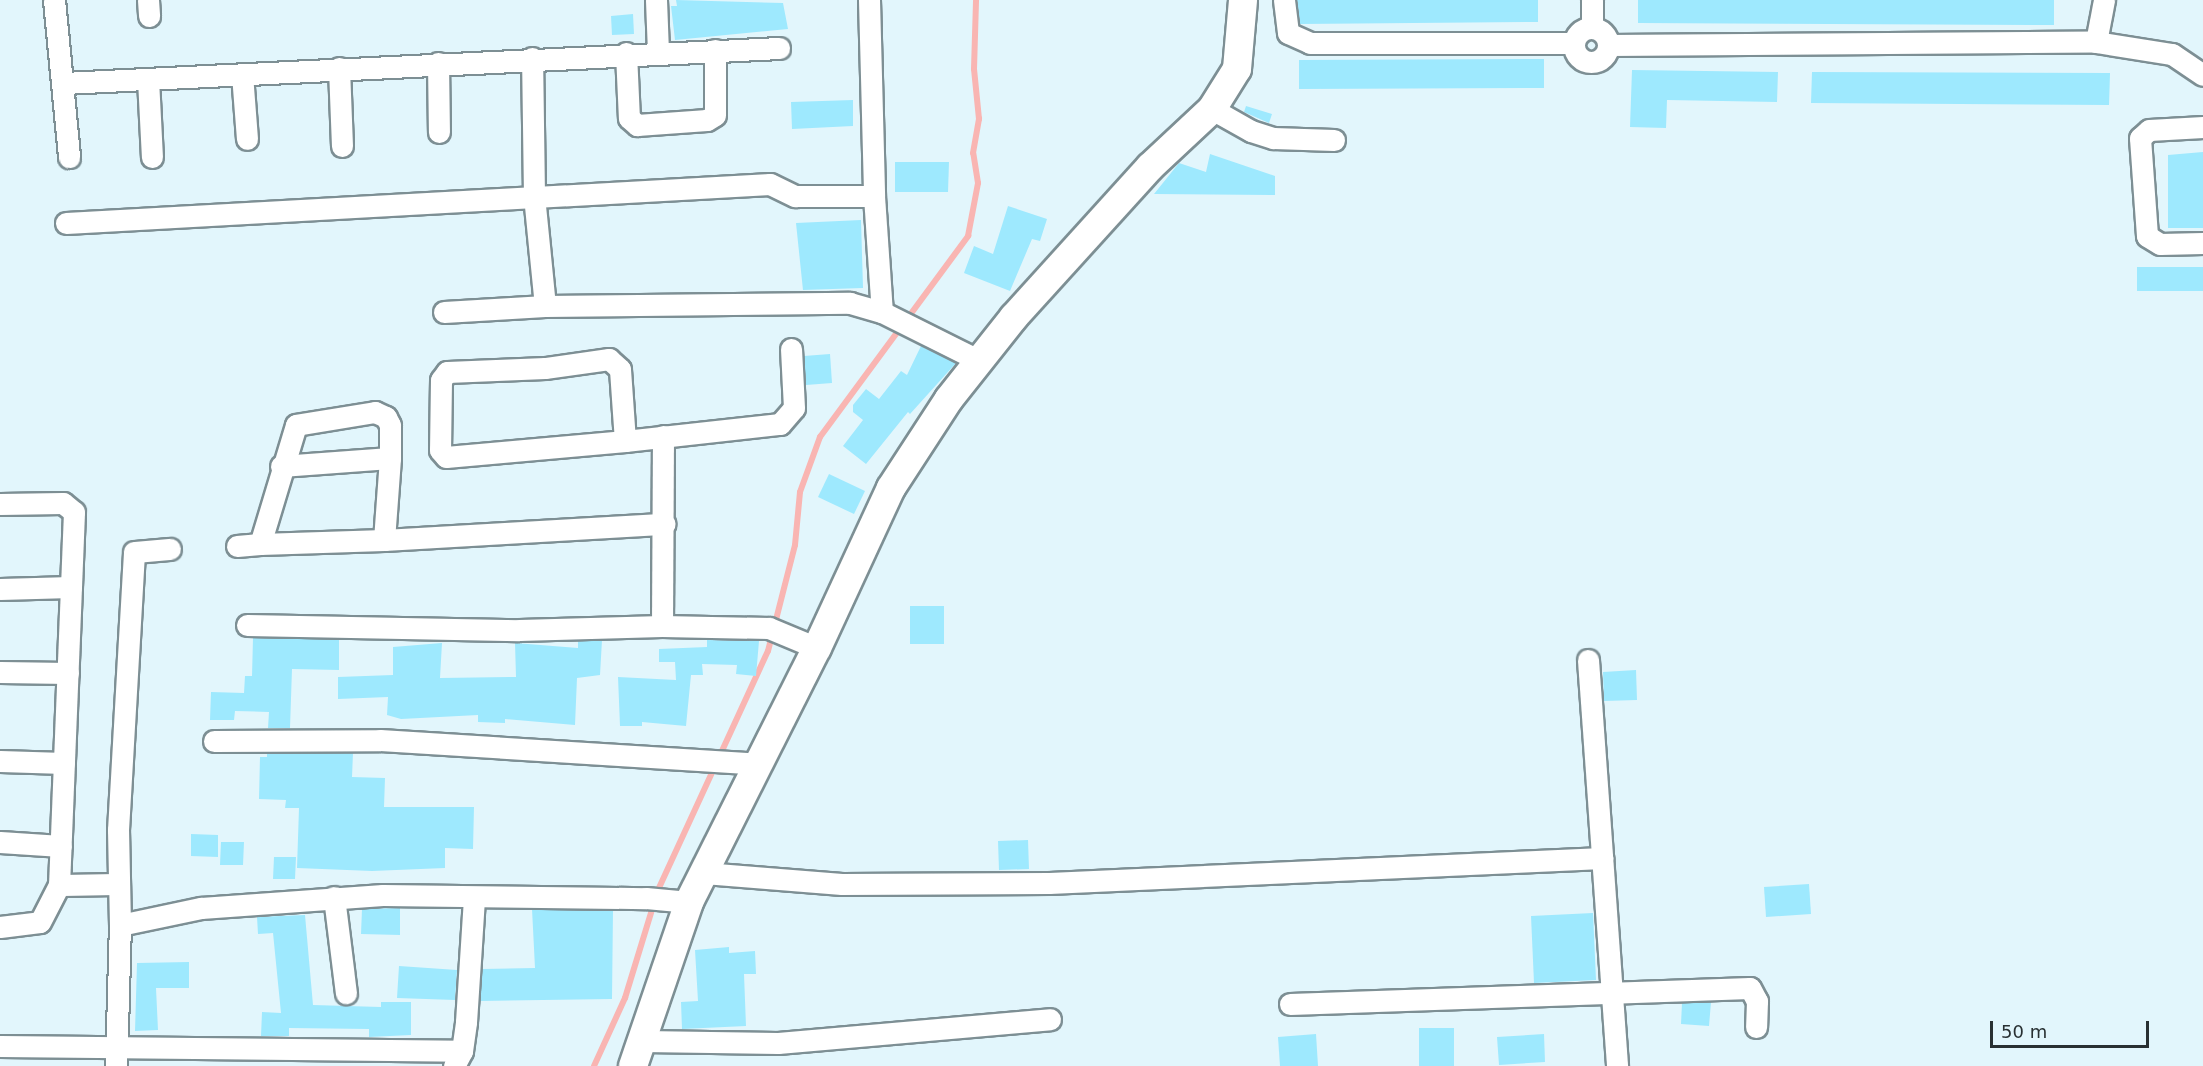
<!DOCTYPE html>
<html>
<head>
<meta charset="utf-8">
<style>
  body { margin:0 }
  #map { position:relative; width:2203px; height:1066px; overflow:hidden; background:#e2f6fc; font-family:"DejaVu Sans",sans-serif }
  div>[style] { position:absolute }
  .stream>* { height:6px; margin:-3px; padding:0 3px; transform-origin:3px; border-radius:3px; background:#f9b5b2 }
  .building>* { inset:0; background:#9ee9fe }
  .roads { filter:drop-shadow(2px 0 #7d8f94) drop-shadow(-2px 0 #7d8f94) drop-shadow(0 2px #7d8f94) drop-shadow(0 -2px #7d8f94) }
  .minor>* { height:21px; margin:-10.5px; padding:0 10.5px; transform-origin:10.5px; border-radius:10.5px; background:#fff }
  .minor>.ring { margin:-10.5px; padding:0; box-sizing:content-box; background:none; border:21px solid #fff; border-radius:50% }
  .secondary>* { height:28px; margin:-14px; padding:0 14px; transform-origin:14px; border-radius:14px; background:#fff }
  span { translate:-50% -50%; white-space:nowrap; text-align:center; line-height:1.15; -webkit-text-stroke:6px #e2f6fc; paint-order:stroke }
  .scale { position:absolute; left:1990px; top:1021px; width:159px; height:27px; box-sizing:border-box; border:3px solid #283032; border-top:0; padding-left:8px; font-size:18px; line-height:21px; white-space:nowrap; color:#283032; -webkit-text-stroke:4px #e2f6fc; paint-order:stroke }
</style>
</head>
<body>
<div id="map">
  <div class="stream">
    <i style="left:594px;top:1066px;width:75px;rotate:-65.5deg"></i>
    <i style="left:625px;top:998px;width:113px;rotate:-73deg"></i>
    <i style="left:658px;top:890px;width:263px;rotate:-65.3deg"></i>
    <i style="left:768px;top:651px;width:109px;rotate:-75.7deg"></i>
    <i style="left:795px;top:545px;width:53px;rotate:-84.6deg"></i>
    <i style="left:800px;top:492px;width:59px;rotate:-70deg"></i>
    <i style="left:820px;top:437px;width:250px;rotate:-53.6deg"></i>
    <i style="left:968px;top:236px;width:54px;rotate:-79.3deg"></i>
    <i style="left:978px;top:183px;width:30px;rotate:-99deg"></i>
    <i style="left:973px;top:153px;width:35px;rotate:-80deg"></i>
    <i style="left:979px;top:119px;width:50px;rotate:-95.7deg"></i>
    <i style="left:974px;top:69px;width:69px;rotate:-88.3deg"></i>
  </div>
  <div class="building">
    <i style="clip-path:polygon(676px 0,783px 3px,788px 29px,675px 40px,671px 6px,677px 6px)"></i>
    <i style="clip-path:polygon(1297px 0,1538px 0,1538px 22px,1300px 24px)"></i>
    <i style="clip-path:polygon(1638px 0,2054px 0,2054px 25px,1638px 23px)"></i>
    <i style="clip-path:polygon(633px 14px,634px 34px,612px 35px,611px 16px)"></i>
    <i style="clip-path:polygon(1544px 59px,1544px 88px,1299px 89px,1299px 60px)"></i>
    <i style="clip-path:polygon(1632px 70px,1778px 72px,1777px 102px,1667px 100px,1666px 128px,1630px 127px)"></i>
    <i style="clip-path:polygon(1812px 72px,2110px 73px,2109px 105px,1811px 103px)"></i>
    <i style="clip-path:polygon(853px 100px,853px 126px,792px 129px,791px 102px)"></i>
    <i style="clip-path:polygon(1246px 106px,1272px 114px,1269px 123px,1244px 112px)"></i>
    <i style="clip-path:polygon(2203px 152px,2203px 228px,2168px 228px,2168px 155px)"></i>
    <i style="clip-path:polygon(1210px 154px,1275px 176px,1275px 195px,1154px 194px,1179px 163px,1206px 172px)"></i>
    <i style="clip-path:polygon(895px 162px,949px 162px,948px 192px,895px 192px)"></i>
    <i style="clip-path:polygon(1008px 206px,1047px 219px,1040px 241px,1032px 239px,1010px 291px,964px 273px,974px 246px,993px 254px)"></i>
    <i style="clip-path:polygon(861px 220px,863px 288px,803px 290px,796px 223px)"></i>
    <i style="clip-path:polygon(2137px 267px,2203px 267px,2203px 291px,2137px 291px)"></i>
    <i style="clip-path:polygon(921px 346px,956px 363px,910px 414px,908px 412px,866px 464px,843px 446px,863px 420px,853px 412px,853px 405px,866px 389px,879px 399px,901px 371px,907px 375px)"></i>
    <i style="clip-path:polygon(830px 354px,832px 383px,806px 385px,804px 356px)"></i>
    <i style="clip-path:polygon(829px 474px,865px 491px,854px 514px,818px 497px)"></i>
    <i style="clip-path:polygon(910px 606px,944px 606px,944px 644px,910px 644px)"></i>
    <i style="clip-path:polygon(253px 638px,339px 639px,339px 670px,292px 669px,290px 728px,268px 728px,269px 712px,235px 711px,234px 720px,210px 720px,211px 692px,244px 693px,245px 676px,252px 676px)"></i>
    <i style="clip-path:polygon(602px 640px,600px 675px,577px 678px,575px 725px,505px 719px,505px 723px,478px 722px,478px 715px,401px 719px,387px 715px,388px 697px,338px 699px,338px 677px,393px 675px,393px 647px,442px 643px,440px 678px,516px 677px,515px 643px,578px 648px,578px 641px)"></i>
    <i style="clip-path:polygon(707px 640px,759px 641px,756px 676px,736px 674px,737px 665px,702px 664px,703px 675px,691px 675px,686px 726px,642px 722px,642px 726px,620px 726px,618px 677px,676px 680px,675px 662px,659px 662px,659px 649px,707px 647px)"></i>
    <i style="clip-path:polygon(1636px 670px,1637px 700px,1604px 701px,1603px 672px)"></i>
    <i style="clip-path:polygon(267px 753px,353px 753px,352px 777px,385px 778px,384px 807px,474px 807px,473px 849px,445px 848px,445px 868px,372px 871px,297px 868px,299px 808px,285px 808px,286px 800px,259px 799px,260px 757px,267px 757px)"></i>
    <i style="clip-path:polygon(191px 834px,218px 835px,218px 857px,191px 856px)"></i>
    <i style="clip-path:polygon(1028px 840px,1029px 869px,999px 870px,998px 841px)"></i>
    <i style="clip-path:polygon(221px 842px,244px 842px,243px 865px,220px 865px)"></i>
    <i style="clip-path:polygon(274px 857px,296px 857px,295px 879px,273px 879px)"></i>
    <i style="clip-path:polygon(1809px 884px,1811px 914px,1766px 917px,1764px 887px)"></i>
    <i style="clip-path:polygon(400px 908px,400px 935px,361px 934px,362px 909px)"></i>
    <i style="clip-path:polygon(532px 909px,613px 910px,612px 999px,480px 1001px,482px 969px,535px 968px)"></i>
    <i style="clip-path:polygon(1593px 913px,1596px 980px,1534px 983px,1531px 916px)"></i>
    <i style="clip-path:polygon(305px 915px,313px 1005px,381px 1007px,381px 1002px,411px 1002px,411px 1035px,369px 1037px,369px 1029px,289px 1028px,289px 1036px,261px 1036px,262px 1012px,281px 1013px,273px 933px,258px 934px,257px 917px)"></i>
    <i style="clip-path:polygon(729px 947px,729px 953px,755px 951px,756px 974px,744px 974px,746px 1026px,682px 1029px,681px 1002px,698px 1001px,695px 950px)"></i>
    <i style="clip-path:polygon(189px 962px,189px 988px,156px 988px,158px 1030px,135px 1031px,137px 963px)"></i>
    <i style="clip-path:polygon(399px 966px,457px 970px,455px 1000px,397px 998px)"></i>
    <i style="clip-path:polygon(1711px 1002px,1709px 1026px,1681px 1024px,1682px 1003px)"></i>
    <i style="clip-path:polygon(1419px 1028px,1454px 1028px,1454px 1066px,1419px 1066px)"></i>
    <i style="clip-path:polygon(1316px 1034px,1318px 1066px,1280px 1066px,1278px 1037px)"></i>
    <i style="clip-path:polygon(1544px 1034px,1545px 1062px,1499px 1065px,1497px 1037px)"></i>
  </div>
  <div class="roads">
    <div class="minor">
      <i style="left:54px;top:0;width:158px;rotate:84.5deg"></i>
      <i style="left:148px;top:0;width:16px;rotate:86deg"></i>
      <i style="left:656px;top:0;width:51px;rotate:87.8deg"></i>
      <i style="left:869px;top:0;width:196px;rotate:88.5deg"></i>
      <i style="left:874px;top:196px;width:116px;rotate:86.1deg"></i>
      <i style="left:1284px;top:0;width:33px;rotate:83deg"></i>
      <i style="left:1288px;top:33px;width:24px;rotate:24deg"></i>
      <i style="left:1310px;top:43px;width:264px"></i>
      <i style="left:1592px;top:27px;width:27px;rotate:-90deg"></i>
      <i class="ring" style="left:1574px;top:28px;width:13px;height:13px"></i>
      <i style="left:2096px;top:42px;width:43px;rotate:-79.2deg"></i>
      <i style="left:1609px;top:45px;width:487px;rotate:-0.4deg"></i>
      <i style="left:2096px;top:42px;width:77px;rotate:9deg"></i>
      <i style="left:2172px;top:54px;width:37px;rotate:34deg"></i>
      <i style="left:626px;top:53px;width:65px;rotate:87.4deg"></i>
      <i style="left:629px;top:118px;width:11px;rotate:41deg"></i>
      <i style="left:637px;top:125px;width:70px;rotate:-4.1deg"></i>
      <i style="left:707px;top:120px;width:9px;rotate:-32deg"></i>
      <i style="left:715px;top:115px;width:65px;rotate:-90deg"></i>
      <i style="left:438px;top:63px;width:69px;rotate:89.2deg"></i>
      <i style="left:339px;top:68px;width:78px;rotate:87.8deg"></i>
      <i style="left:242px;top:74px;width:65px;rotate:85.6deg"></i>
      <i style="left:148px;top:79px;width:78px;rotate:87.1deg"></i>
      <i style="left:64px;top:83px;width:716px;rotate:-2.8deg"></i>
      <i style="left:1212px;top:109px;width:45px;rotate:29.4deg"></i>
      <i style="left:1251px;top:131px;width:23px;rotate:18deg"></i>
      <i style="left:1273px;top:138px;width:61px;rotate:1.9deg"></i>
      <i style="left:2203px;top:127px;width:54px;rotate:176.8deg"></i>
      <i style="left:2149px;top:130px;width:12px;rotate:138deg"></i>
      <i style="left:2140px;top:138px;width:98px;rotate:85.9deg"></i>
      <i style="left:2147px;top:236px;width:15px;rotate:32deg"></i>
      <i style="left:2160px;top:244px;width:43px;rotate:-1.3deg"></i>
      <i style="left:66px;top:223px;width:705px;rotate:-3.17deg"></i>
      <i style="left:770px;top:184px;width:28px;rotate:26deg"></i>
      <i style="left:795px;top:196px;width:79px"></i>
      <i style="left:545px;top:306px;width:305px;rotate:-0.6deg"></i>
      <i style="left:850px;top:303px;width:33px;rotate:16deg"></i>
      <i style="left:882px;top:312px;width:110px;rotate:26.6deg"></i>
      <i style="left:444px;top:312px;width:101px;rotate:-3.4deg"></i>
      <i style="left:545px;top:306px;width:111px;rotate:-95.7deg"></i>
      <i style="left:534px;top:196px;width:138px;rotate:-90.8deg"></i>
      <i style="left:625px;top:441px;width:72px;rotate:-94deg"></i>
      <i style="left:620px;top:369px;width:15px;rotate:-138deg"></i>
      <i style="left:609px;top:359px;width:65px;rotate:172deg"></i>
      <i style="left:545px;top:368px;width:98px;rotate:177.7deg"></i>
      <i style="left:447px;top:372px;width:10px;rotate:127deg"></i>
      <i style="left:441px;top:380px;width:70px;rotate:90.8deg"></i>
      <i style="left:440px;top:450px;width:9px;rotate:49deg"></i>
      <i style="left:446px;top:457px;width:180px;rotate:-5.1deg"></i>
      <i style="left:625px;top:441px;width:156px;rotate:-6.3deg"></i>
      <i style="left:780px;top:424px;width:21px;rotate:-49deg"></i>
      <i style="left:794px;top:408px;width:59px;rotate:-92.9deg"></i>
      <i style="left:281px;top:466px;width:109px;rotate:-4.2deg"></i>
      <i style="left:0;top:504px;width:63px;rotate:-0.9deg"></i>
      <i style="left:63px;top:503px;width:14px;rotate:39deg"></i>
      <i style="left:74px;top:512px;width:373px;rotate:92.3deg"></i>
      <i style="left:384px;top:540px;width:82px;rotate:-85.8deg"></i>
      <i style="left:390px;top:458px;width:33px;rotate:-90deg"></i>
      <i style="left:390px;top:425px;width:9px;rotate:-117deg"></i>
      <i style="left:386px;top:417px;width:12px;rotate:-156deg"></i>
      <i style="left:375px;top:412px;width:80px;rotate:170.7deg"></i>
      <i style="left:296px;top:425px;width:124px;rotate:106.8deg"></i>
      <i style="left:260px;top:544px;width:124px;rotate:-1.8deg"></i>
      <i style="left:384px;top:540px;width:281px;rotate:-3.3deg"></i>
      <i style="left:237px;top:546px;width:23px;rotate:-5deg"></i>
      <i style="left:0;top:589px;width:71px;rotate:-1.6deg"></i>
      <i style="left:247px;top:625px;width:272px;rotate:1.1deg"></i>
      <i style="left:519px;top:630px;width:143px;rotate:-1.6deg"></i>
      <i style="left:662px;top:626px;width:107px;rotate:1.1deg"></i>
      <i style="left:769px;top:628px;width:52px;rotate:22.6deg"></i>
      <i style="left:662px;top:626px;width:190px;rotate:-89.7deg"></i>
      <i style="left:1588px;top:660px;width:407px;rotate:85.9deg"></i>
      <i style="left:0;top:672px;width:68px;rotate:0.8deg"></i>
      <i style="left:214px;top:741px;width:166px;rotate:-0.3deg"></i>
      <i style="left:380px;top:740px;width:379px;rotate:3.6deg"></i>
      <i style="left:0;top:761px;width:64px;rotate:1.8deg"></i>
      <i style="left:0;top:842px;width:61px;rotate:3.8deg"></i>
      <i style="left:704px;top:873px;width:138px;rotate:4.6deg"></i>
      <i style="left:842px;top:884px;width:207px;rotate:-0.3deg"></i>
      <i style="left:1049px;top:883px;width:554px;rotate:-2.59deg"></i>
      <i style="left:334px;top:897px;width:97px;rotate:82.9deg"></i>
      <i style="left:120px;top:925px;width:95px;rotate:-91.2deg"></i>
      <i style="left:118px;top:830px;width:278px;rotate:-86.7deg"></i>
      <i style="left:134px;top:552px;width:36px;rotate:-5deg"></i>
      <i style="left:0;top:927px;width:40px;rotate:-7.1deg"></i>
      <i style="left:40px;top:922px;width:42px;rotate:-62.8deg"></i>
      <i style="left:59px;top:885px;width:60px;rotate:-1deg"></i>
      <i style="left:1290px;top:1004px;width:460px;rotate:-2deg"></i>
      <i style="left:1750px;top:988px;width:15px;rotate:62deg"></i>
      <i style="left:1757px;top:1001px;width:26px;rotate:92deg"></i>
      <i style="left:643px;top:1041px;width:135px;rotate:0.8deg"></i>
      <i style="left:778px;top:1043px;width:273px;rotate:-5deg"></i>
      <i style="left:0;top:1046px;width:462px;rotate:0.6deg"></i>
      <i style="left:116px;top:1066px;width:141px;rotate:-88.4deg"></i>
      <i style="left:120px;top:925px;width:83px;rotate:-11.9deg"></i>
      <i style="left:201px;top:908px;width:182px;rotate:-4.1deg"></i>
      <i style="left:383px;top:895px;width:263px;rotate:0.7deg"></i>
      <i style="left:646px;top:898px;width:43px;rotate:5.3deg"></i>
      <i style="left:454px;top:1066px;width:17px;rotate:-62deg"></i>
      <i style="left:462px;top:1051px;width:29px;rotate:-82deg"></i>
      <i style="left:466px;top:1022px;width:124px;rotate:-86.3deg"></i>
    </div>
    <div class="secondary">
      <i style="left:633px;top:1066px;width:173px;rotate:-71.1deg"></i>
      <i style="left:689px;top:902px;width:284px;rotate:-63.3deg"></i>
      <i style="left:817px;top:648px;width:176px;rotate:-65.2deg"></i>
      <i style="left:891px;top:488px;width:106px;rotate:-56.9deg"></i>
      <i style="left:949px;top:399px;width:105px;rotate:-51.6deg"></i>
      <i style="left:1014px;top:317px;width:202px;rotate:-47.8deg"></i>
      <i style="left:1150px;top:167px;width:85px;rotate:-43.1deg"></i>
      <i style="left:1212px;top:109px;width:47px;rotate:-58deg"></i>
      <i style="left:1237px;top:69px;width:69px;rotate:-85deg"></i>
    </div>
  </div>
  <div class="scale">50 m</div>
</div>
</body>
</html>
